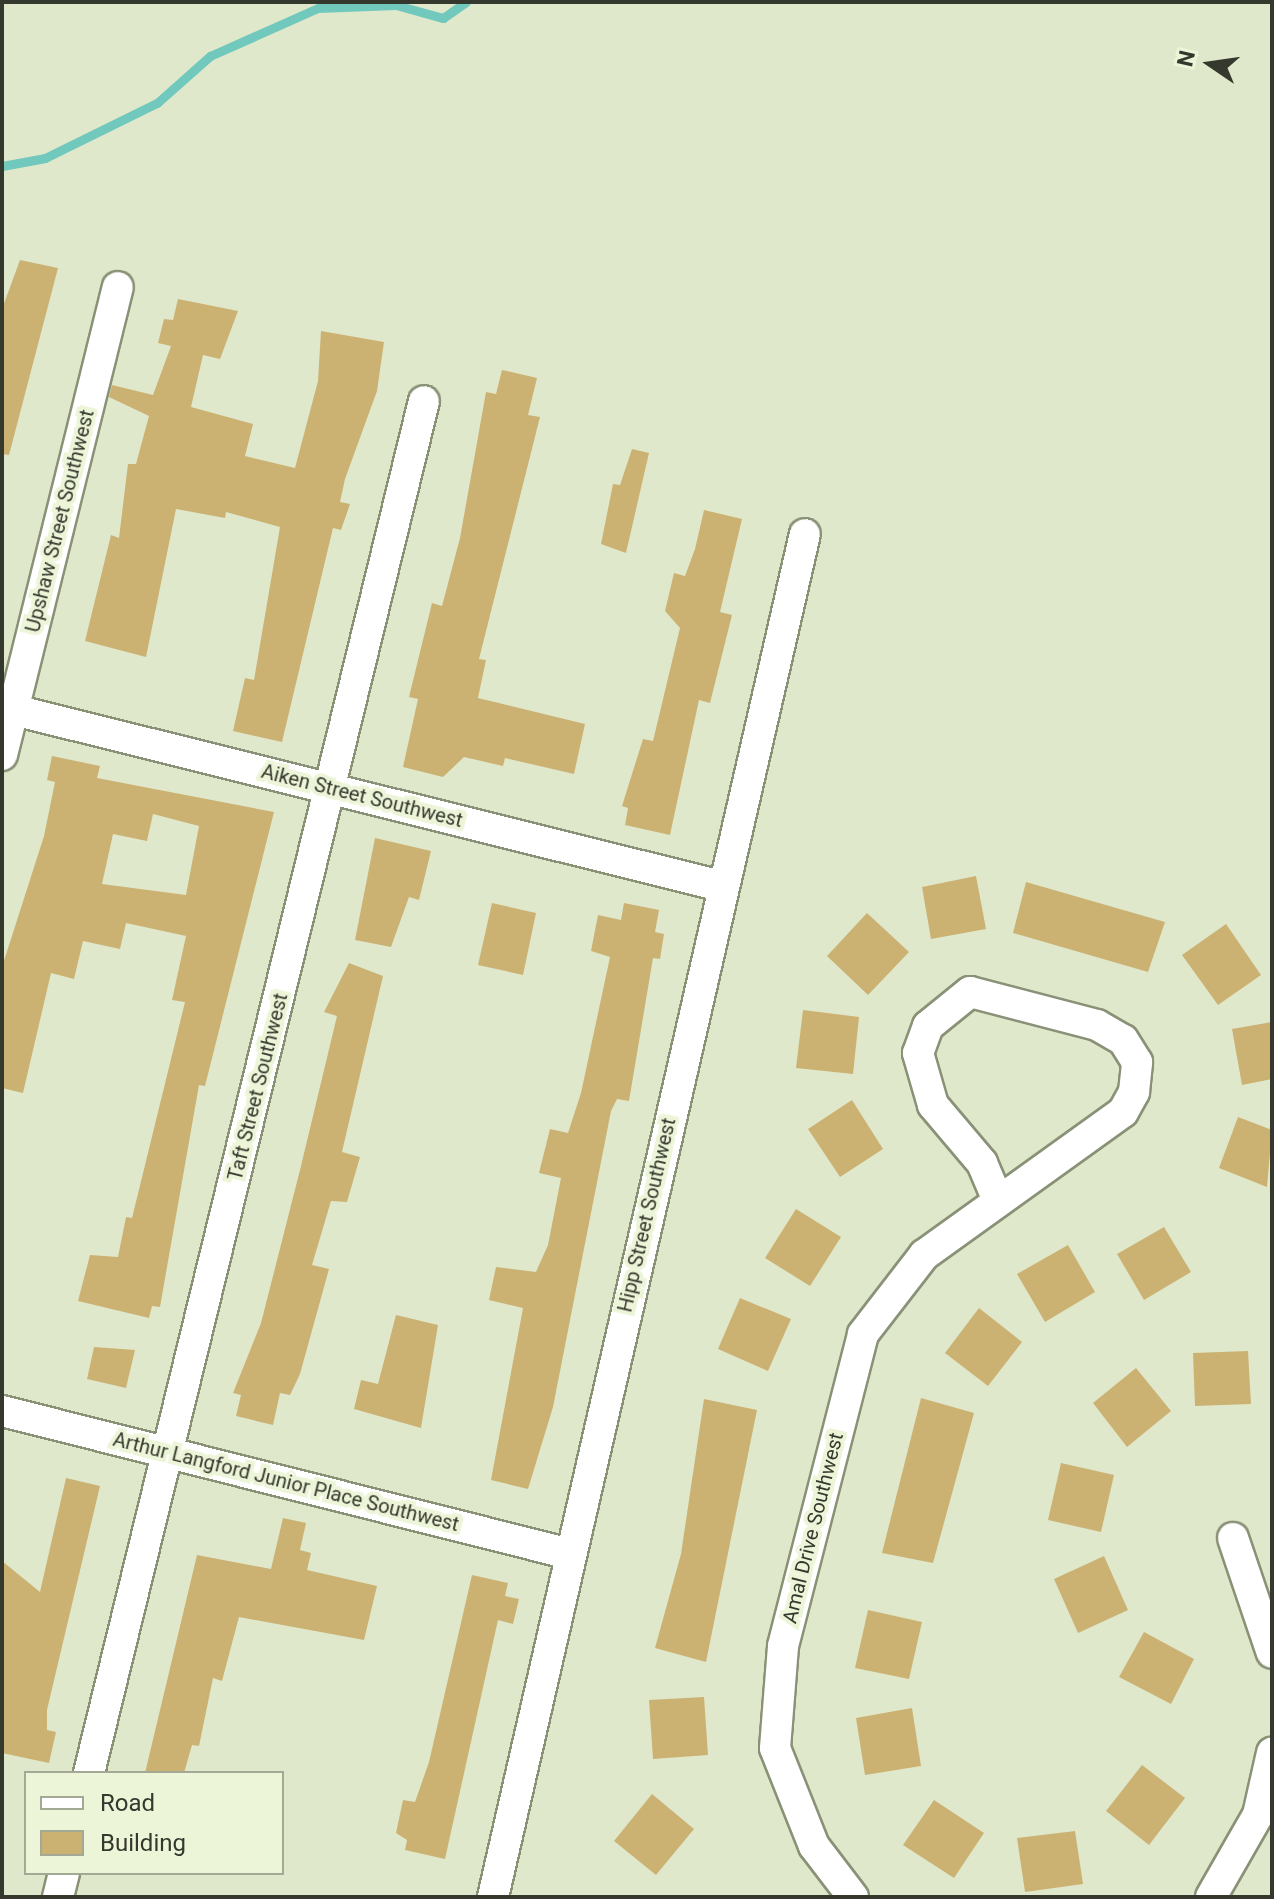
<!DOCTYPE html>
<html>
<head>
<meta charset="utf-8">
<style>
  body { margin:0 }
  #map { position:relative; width:1274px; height:1899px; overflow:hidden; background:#e0e8cc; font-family:Roboto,sans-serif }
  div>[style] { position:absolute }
  .stream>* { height:9px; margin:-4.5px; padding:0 4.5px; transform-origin:4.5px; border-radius:4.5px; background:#71c8bc }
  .building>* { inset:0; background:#cbb273 }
  .roads { filter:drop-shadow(2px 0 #899177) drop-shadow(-2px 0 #899177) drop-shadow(0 2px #899177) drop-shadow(0 -2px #899177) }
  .minor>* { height:30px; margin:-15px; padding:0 15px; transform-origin:15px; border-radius:15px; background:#fff }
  span { translate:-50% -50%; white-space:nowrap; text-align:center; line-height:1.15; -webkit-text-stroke:8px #edf5d9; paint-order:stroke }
  .street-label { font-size:20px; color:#35382d }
  .frame { position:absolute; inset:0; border:4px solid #35382d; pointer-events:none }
  .legend { position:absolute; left:24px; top:1771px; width:260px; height:104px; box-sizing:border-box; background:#edf5d9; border:2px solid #a3a994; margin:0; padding:10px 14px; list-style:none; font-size:24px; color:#35382d }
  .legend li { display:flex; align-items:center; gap:16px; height:40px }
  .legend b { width:40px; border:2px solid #a3a994 }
  .north { position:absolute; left:1170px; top:24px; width:80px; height:80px; -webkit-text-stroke:6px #edf5d9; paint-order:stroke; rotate:283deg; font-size:22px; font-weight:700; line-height:32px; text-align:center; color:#35382d }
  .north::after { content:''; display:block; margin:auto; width:28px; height:36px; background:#35382d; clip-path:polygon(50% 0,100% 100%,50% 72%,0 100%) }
</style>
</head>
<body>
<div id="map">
  <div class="stream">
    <i style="left:2px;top:166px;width:44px;rotate:-10.5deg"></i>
    <i style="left:45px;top:158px;width:125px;rotate:-26.2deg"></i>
    <i style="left:157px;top:103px;width:71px;rotate:-41.6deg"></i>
    <i style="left:210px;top:56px;width:118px;rotate:-24deg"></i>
    <i style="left:318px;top:8px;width:78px;rotate:-2.2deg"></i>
    <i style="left:396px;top:5px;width:49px;rotate:15.5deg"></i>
    <i style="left:443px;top:18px;width:28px;rotate:-35deg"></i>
  </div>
  <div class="building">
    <i style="clip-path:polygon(20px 260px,58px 268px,9px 455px,2px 454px,2px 309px)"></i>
    <i style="clip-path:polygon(178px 299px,238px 311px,220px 359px,203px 355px,191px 407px,253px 424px,245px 456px,295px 468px,318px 381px,321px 331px,384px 342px,377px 391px,345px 479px,340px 502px,350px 504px,341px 530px,333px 528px,282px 742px,233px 731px,245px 678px,254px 680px,280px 527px,226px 512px,225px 518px,176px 509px,146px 657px,85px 641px,111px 535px,119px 538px,128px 464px,136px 464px,149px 416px,109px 397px,112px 385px,153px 395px,171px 346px,158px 343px,164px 319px,173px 320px)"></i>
    <i style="clip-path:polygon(502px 370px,537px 378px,528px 415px,540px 417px,479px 659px,486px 660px,478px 698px,585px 724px,574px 774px,505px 758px,503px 766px,464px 757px,443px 777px,403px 767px,418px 699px,409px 697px,432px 603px,442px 606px,460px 538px,486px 392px,496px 394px)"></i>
    <i style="clip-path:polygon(632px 449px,649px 453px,626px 553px,601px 544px,613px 484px,620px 485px)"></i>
    <i style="clip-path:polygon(704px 510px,742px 519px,720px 612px,732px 615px,710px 703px,699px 700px,670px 835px,625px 825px,628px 808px,622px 806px,643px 739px,653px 741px,680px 628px,665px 611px,674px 573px,685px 576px,695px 549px)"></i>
    <i style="clip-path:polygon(evenodd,52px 756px,100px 766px,97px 778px,274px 812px,205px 1086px,199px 1085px,160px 1307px,152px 1306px,149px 1318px,78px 1301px,90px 1255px,118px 1257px,126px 1217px,132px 1218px,185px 1002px,172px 1000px,186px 936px,126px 923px,120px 949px,83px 941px,74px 979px,51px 973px,23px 1093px,2px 1088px,2px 967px,44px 836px,55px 782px,47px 780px,52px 756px,153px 814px,199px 826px,186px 895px,102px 884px,113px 834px,147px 841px,153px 814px)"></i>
    <i style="clip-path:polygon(375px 838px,431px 851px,419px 900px,409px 897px,391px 947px,355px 940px)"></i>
    <i style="clip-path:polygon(976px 876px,986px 929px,931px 939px,922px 887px)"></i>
    <i style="clip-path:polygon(1026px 882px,1165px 922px,1148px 972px,1013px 933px)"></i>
    <i style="clip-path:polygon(492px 903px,536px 913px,523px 975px,478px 965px)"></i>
    <i style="clip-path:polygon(624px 903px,659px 910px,655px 932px,664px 934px,660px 959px,653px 958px,629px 1101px,617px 1099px,611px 1111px,553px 1407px,528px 1489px,491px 1480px,523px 1308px,489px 1300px,496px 1267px,536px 1272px,548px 1245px,561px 1178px,539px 1173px,550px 1129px,568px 1133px,581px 1093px,610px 957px,591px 951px,598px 915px,621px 920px)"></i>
    <i style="clip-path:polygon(867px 913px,909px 952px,868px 995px,827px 956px)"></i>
    <i style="clip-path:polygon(1226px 924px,1261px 975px,1218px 1005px,1182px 955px)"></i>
    <i style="clip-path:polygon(349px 963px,383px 976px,342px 1152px,360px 1157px,347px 1202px,331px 1201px,312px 1265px,329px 1269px,300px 1374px,290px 1395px,280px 1393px,273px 1425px,236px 1416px,241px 1395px,233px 1393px,261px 1323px,300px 1170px,337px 1016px,324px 1012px)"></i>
    <i style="clip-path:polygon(803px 1010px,859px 1017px,853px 1074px,796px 1068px)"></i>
    <i style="clip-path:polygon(1272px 1022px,1272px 1079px,1242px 1085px,1232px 1029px)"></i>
    <i style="clip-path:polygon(852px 1100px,883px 1149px,840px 1177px,808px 1129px)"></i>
    <i style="clip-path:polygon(1238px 1117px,1272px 1130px,1267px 1187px,1219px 1168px)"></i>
    <i style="clip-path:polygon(796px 1209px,841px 1237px,810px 1286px,765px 1258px)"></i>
    <i style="clip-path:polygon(1164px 1227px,1191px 1272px,1144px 1300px,1117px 1254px)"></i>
    <i style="clip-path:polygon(1068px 1245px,1095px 1292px,1045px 1322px,1017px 1274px)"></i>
    <i style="clip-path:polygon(740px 1298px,791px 1319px,768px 1371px,718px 1349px)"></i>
    <i style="clip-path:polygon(979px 1308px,1022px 1342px,988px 1386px,945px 1353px)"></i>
    <i style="clip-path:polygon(396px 1315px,438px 1325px,421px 1428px,354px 1409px,361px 1380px,378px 1384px)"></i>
    <i style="clip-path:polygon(94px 1347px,135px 1350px,126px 1388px,87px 1379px)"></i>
    <i style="clip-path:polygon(1248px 1351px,1251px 1404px,1195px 1406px,1193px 1353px)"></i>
    <i style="clip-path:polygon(1136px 1368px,1171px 1411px,1127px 1447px,1093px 1403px)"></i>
    <i style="clip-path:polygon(921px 1398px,974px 1413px,933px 1563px,882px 1553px)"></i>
    <i style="clip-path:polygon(704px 1399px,757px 1410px,706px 1662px,655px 1648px,681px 1554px)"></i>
    <i style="clip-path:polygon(1061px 1463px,1114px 1475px,1101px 1532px,1048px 1520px)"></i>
    <i style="clip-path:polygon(66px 1478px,100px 1486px,47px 1710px,47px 1730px,56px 1732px,49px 1763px,2px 1753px,2px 1561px,40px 1592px)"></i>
    <i style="clip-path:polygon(283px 1518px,306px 1523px,300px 1550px,311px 1553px,307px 1570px,377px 1586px,364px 1640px,239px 1617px,222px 1681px,213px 1678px,199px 1746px,192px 1745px,184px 1773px,145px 1773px,197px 1555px,271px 1569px)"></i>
    <i style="clip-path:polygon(1104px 1556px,1128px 1610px,1078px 1633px,1054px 1579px)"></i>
    <i style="clip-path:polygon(472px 1575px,508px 1583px,505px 1596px,519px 1599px,513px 1624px,498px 1620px,445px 1859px,405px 1850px,407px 1840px,396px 1833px,403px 1800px,415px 1802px,429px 1762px)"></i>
    <i style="clip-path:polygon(868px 1610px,922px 1622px,909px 1679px,855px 1668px)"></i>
    <i style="clip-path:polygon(1144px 1632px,1194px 1659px,1171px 1704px,1119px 1677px)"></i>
    <i style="clip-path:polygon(704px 1697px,708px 1755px,653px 1759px,649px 1700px)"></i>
    <i style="clip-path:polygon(912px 1708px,921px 1766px,865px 1775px,856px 1718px)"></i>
    <i style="clip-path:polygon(1142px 1765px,1185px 1798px,1149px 1845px,1106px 1811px)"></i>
    <i style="clip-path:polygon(652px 1794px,694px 1829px,656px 1875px,614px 1841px)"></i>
    <i style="clip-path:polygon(934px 1800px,984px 1833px,954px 1878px,903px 1845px)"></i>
    <i style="clip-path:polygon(1075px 1831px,1083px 1884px,1025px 1892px,1017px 1838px)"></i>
  </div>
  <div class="roads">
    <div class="minor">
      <i style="left:2px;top:707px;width:741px;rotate:13.98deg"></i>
      <i style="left:2px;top:755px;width:482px;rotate:-76.1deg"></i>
      <i style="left:2px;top:1411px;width:586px;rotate:14.13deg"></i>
      <i style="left:1233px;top:1538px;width:121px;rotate:71.3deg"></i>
      <i style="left:89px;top:1773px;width:1412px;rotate:-76.28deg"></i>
      <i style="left:58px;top:1897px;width:25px;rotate:-76deg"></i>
      <i style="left:493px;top:1897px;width:1398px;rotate:-77.11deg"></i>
      <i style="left:853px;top:1897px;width:64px;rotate:-127.4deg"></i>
      <i style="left:814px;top:1846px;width:105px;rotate:-111.7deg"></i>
      <i style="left:775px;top:1748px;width:102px;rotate:-85.5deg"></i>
      <i style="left:783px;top:1646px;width:322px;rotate:-75.6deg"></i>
      <i style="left:863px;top:1334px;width:100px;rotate:-52.3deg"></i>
      <i style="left:924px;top:1255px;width:245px;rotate:-35.7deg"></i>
      <i style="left:1123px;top:1112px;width:23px;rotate:-61deg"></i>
      <i style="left:1134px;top:1092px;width:30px;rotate:-84deg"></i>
      <i style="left:1137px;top:1062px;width:26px;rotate:-122deg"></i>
      <i style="left:1123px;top:1040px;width:30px;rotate:-150deg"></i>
      <i style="left:1097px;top:1025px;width:131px;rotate:-165.4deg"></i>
      <i style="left:970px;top:992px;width:54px;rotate:141deg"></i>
      <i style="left:928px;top:1026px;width:29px;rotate:110deg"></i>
      <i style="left:918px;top:1053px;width:54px;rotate:73.9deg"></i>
      <i style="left:933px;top:1105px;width:76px;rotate:49.8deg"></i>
      <i style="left:982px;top:1163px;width:38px;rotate:67deg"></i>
      <i style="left:1211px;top:1897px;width:95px;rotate:-60.2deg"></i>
      <i style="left:1258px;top:1815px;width:64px;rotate:-77.3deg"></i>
    </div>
  </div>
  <div class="street-label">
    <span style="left:60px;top:521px;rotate:-76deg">Upshaw Street Southwest</span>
    <span style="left:362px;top:796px;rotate:14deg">Aiken Street Southwest</span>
    <span style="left:258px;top:1087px;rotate:-76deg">Taft Street Southwest</span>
    <span style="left:647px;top:1215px;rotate:-77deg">Hipp Street Southwest</span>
    <span style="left:286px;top:1482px;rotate:14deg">Arthur Langford Junior Place Southwest</span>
    <span style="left:813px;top:1528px;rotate:-76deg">Amal Drive Southwest</span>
  </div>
  <div class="frame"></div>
  <ul class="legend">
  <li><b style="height:10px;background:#fff"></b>Road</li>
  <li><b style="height:22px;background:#cbb273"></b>Building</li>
  </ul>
  <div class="north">N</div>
</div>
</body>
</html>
